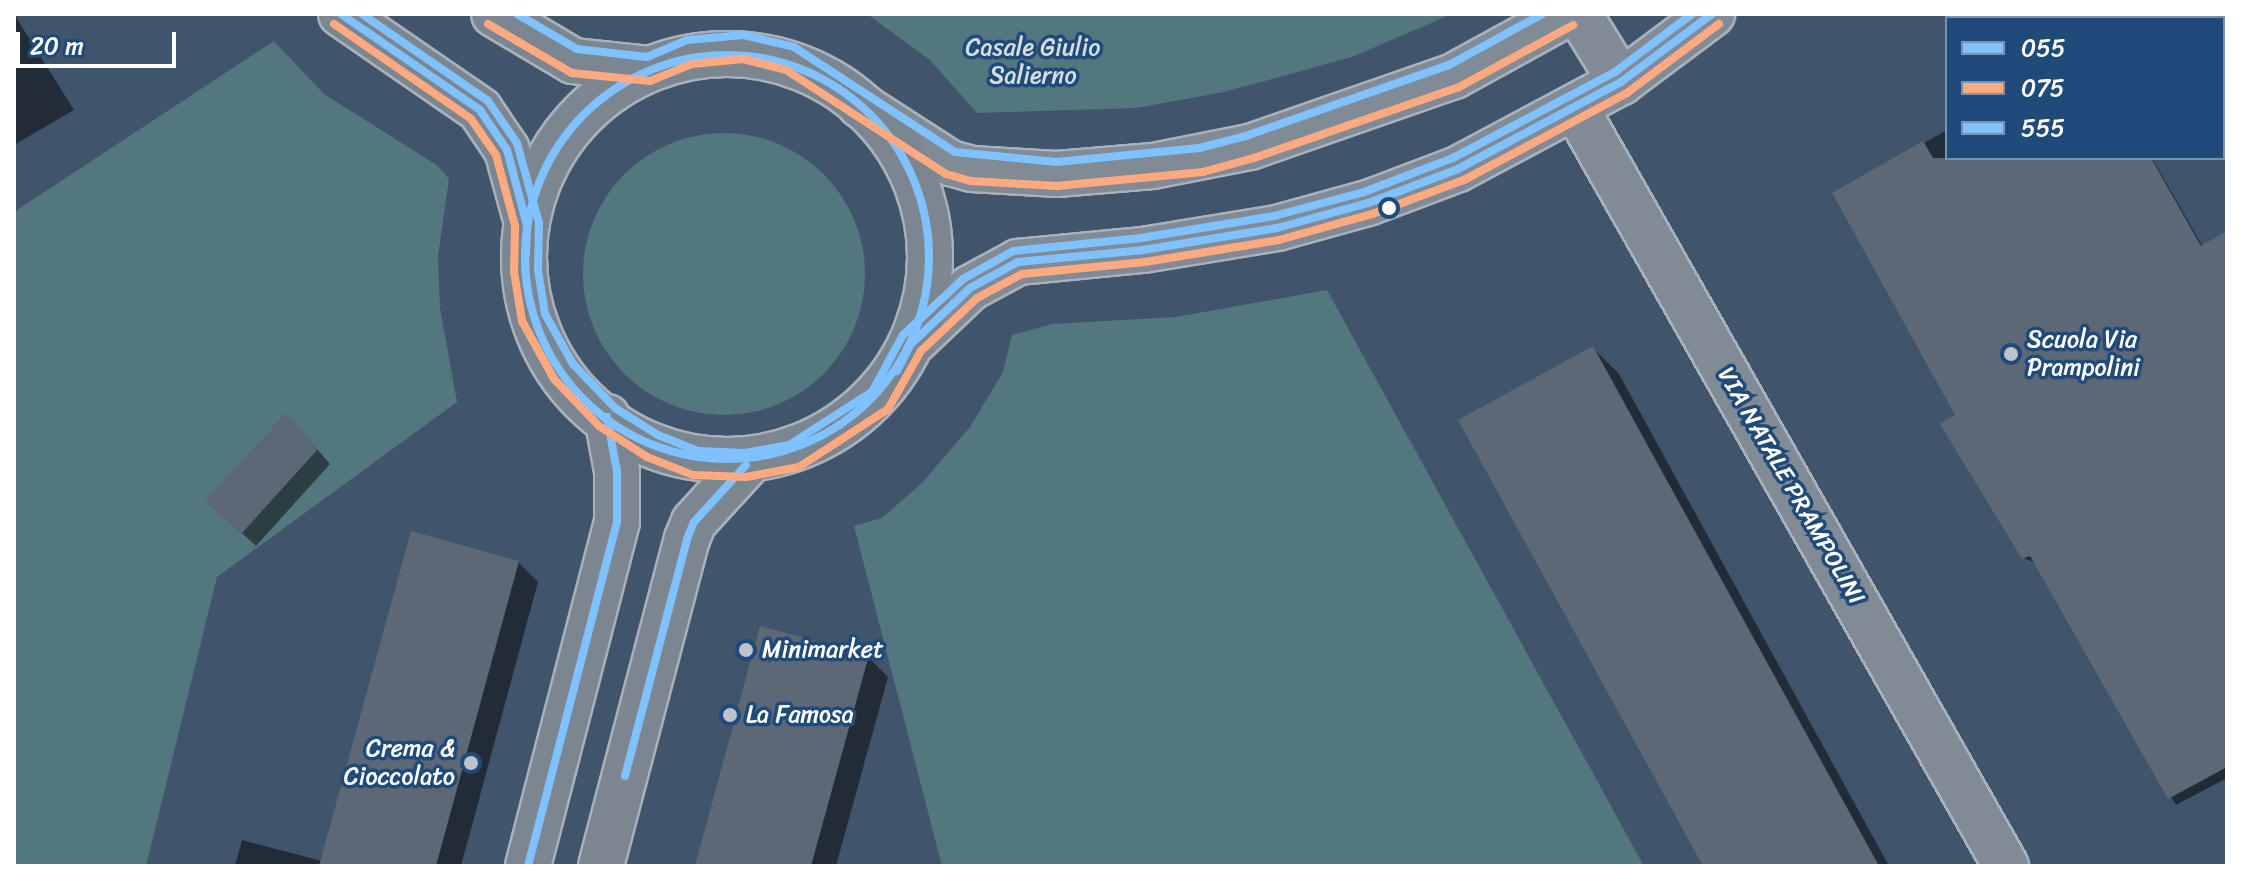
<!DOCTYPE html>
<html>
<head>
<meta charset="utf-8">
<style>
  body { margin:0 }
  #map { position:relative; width:2241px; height:880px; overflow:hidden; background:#40546b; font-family:Sriracha,sans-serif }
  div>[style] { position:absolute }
  .green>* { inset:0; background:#52777f }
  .round { border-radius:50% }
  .shadow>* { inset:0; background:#0007 }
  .building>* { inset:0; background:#5d6876 }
  .roads { filter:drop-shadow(2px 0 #a9b2bc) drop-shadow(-2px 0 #a9b2bc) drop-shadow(0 2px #a9b2bc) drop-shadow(0 -2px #a9b2bc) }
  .minor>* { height:44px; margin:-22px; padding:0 22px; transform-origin:22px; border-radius:22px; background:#818b96 }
  .major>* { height:44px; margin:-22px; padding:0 22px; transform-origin:22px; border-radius:22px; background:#7c8690 }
  .major>.ring { margin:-22px; padding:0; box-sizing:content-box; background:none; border:44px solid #7c8690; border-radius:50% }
  .bus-1>* { height:8px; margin:-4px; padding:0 4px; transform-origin:4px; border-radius:4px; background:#80c2ff }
  .bus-1>.ring { margin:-4px; padding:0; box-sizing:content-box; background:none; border:8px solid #80c2ff; border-radius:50% }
  .bus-2>* { height:8px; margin:-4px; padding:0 4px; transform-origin:4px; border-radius:4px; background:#ffa980 }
  .bus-3>* { height:8px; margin:-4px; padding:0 4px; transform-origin:4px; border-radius:4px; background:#80c2ff }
  .dots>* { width:22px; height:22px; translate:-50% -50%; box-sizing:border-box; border:4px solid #1f4a7a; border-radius:50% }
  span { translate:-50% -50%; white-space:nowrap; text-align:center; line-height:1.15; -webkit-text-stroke:7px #1f4a7a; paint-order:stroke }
  .park-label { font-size:24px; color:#d4dee0 }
  .poi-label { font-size:24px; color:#fff }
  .left { translate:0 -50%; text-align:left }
  .right { translate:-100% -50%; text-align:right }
  .street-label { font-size:24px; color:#fff }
  .frame { position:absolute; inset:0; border:16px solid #fff; pointer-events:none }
  .legend { position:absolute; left:1945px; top:16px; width:280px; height:144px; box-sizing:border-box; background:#1f4a7a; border:2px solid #7992af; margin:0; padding:10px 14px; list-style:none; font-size:24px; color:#fff }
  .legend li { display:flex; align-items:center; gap:16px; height:40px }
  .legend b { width:40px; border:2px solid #7992af }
  .scale { position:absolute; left:16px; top:32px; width:160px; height:36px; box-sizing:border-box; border:4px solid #fff; border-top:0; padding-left:10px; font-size:24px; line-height:28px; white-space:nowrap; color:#fff; -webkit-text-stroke:6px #1f4a7a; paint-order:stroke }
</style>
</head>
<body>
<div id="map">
  <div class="green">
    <i style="clip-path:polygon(867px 14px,1452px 14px,1352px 57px,1224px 92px,1136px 108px,977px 113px,930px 60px)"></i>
    <i style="clip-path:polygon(274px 41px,324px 94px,438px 166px,449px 179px,438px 256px,440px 308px,457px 402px,217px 577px,146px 866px,14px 866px,14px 212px)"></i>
    <i class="round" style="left:583px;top:133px;width:282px;height:282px"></i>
    <i style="clip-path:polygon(1327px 290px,1644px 866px,942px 866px,854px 526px,882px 518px,922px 483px,970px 427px,1003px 372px,1012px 335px,1052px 324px,1176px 317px)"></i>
  </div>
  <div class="shadow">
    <i style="clip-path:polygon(14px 14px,74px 110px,14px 145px)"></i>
    <i style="clip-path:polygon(1947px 130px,1947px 158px,2152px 158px,2203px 247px,2227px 234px,2227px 778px,2176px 805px,2036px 563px,2024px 558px,1957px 415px,1835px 194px)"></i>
    <i style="clip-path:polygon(1593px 348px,1619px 374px,1889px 866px,1705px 866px)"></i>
    <i style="clip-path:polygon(300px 429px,330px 464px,256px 546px,221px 514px)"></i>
    <i style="clip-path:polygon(518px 562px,538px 582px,461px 866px,235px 866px,242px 840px,322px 861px)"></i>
    <i style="clip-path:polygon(868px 657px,888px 677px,836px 866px,697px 866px)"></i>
  </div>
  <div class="building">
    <i style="clip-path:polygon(1923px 141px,1933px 158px,2151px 158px,2201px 246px,2227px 231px,2227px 767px,2168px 799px,2030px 556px,2022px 559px,1940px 424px,1955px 415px,1832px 193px)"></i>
    <i style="clip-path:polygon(1593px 346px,1879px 866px,1703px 866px,1458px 420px)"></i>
    <i style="clip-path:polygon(286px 413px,318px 449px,241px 534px,205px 501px)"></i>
    <i style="clip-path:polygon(411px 531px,519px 561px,436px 866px,319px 866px)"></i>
    <i style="clip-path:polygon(760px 626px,869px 655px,811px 866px,695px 866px)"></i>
  </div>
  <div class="roads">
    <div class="minor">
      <i style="left:1579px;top:14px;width:80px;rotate:58.3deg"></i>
      <i style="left:860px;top:105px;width:107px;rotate:32.8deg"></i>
      <i style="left:950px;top:163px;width:23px;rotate:15deg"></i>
      <i style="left:972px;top:169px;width:85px;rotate:3.4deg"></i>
      <i style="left:1057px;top:174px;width:96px;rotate:-4.8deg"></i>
      <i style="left:1153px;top:166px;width:99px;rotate:-11.1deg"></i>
      <i style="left:1250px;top:147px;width:216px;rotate:-19.2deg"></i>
      <i style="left:1454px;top:76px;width:129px;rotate:-28.8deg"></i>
      <i style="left:1575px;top:107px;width:873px;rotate:60.41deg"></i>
      <i style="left:911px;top:344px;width:81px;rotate:-43.5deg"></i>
      <i style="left:970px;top:288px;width:55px;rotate:-28.4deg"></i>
      <i style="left:1018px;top:262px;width:126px;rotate:-5.5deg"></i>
      <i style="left:1143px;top:250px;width:136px;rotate:-9.3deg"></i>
      <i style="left:1277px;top:228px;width:94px;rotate:-15.4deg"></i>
      <i style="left:1368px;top:203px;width:96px;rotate:-20.7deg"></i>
      <i style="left:1458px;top:169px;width:185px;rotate:-28.1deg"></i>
      <i style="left:1621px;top:82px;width:114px;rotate:-36.8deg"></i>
    </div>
    <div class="major">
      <i style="left:341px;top:14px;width:169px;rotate:34.6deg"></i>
      <i style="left:480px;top:110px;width:48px;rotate:56deg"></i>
      <i style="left:507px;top:150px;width:76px;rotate:74.7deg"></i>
      <i style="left:494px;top:14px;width:92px;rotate:30.7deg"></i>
      <i style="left:573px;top:61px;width:76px;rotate:6deg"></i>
      <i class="ring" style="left:524px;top:54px;width:362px;height:362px"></i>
      <i style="left:528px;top:866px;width:355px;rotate:-75.5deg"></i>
      <i style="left:617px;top:522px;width:51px;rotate:-90deg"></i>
      <i style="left:617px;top:471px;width:55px;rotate:-100.5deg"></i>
      <i style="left:601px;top:866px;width:338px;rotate:-75.3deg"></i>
      <i style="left:687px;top:539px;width:18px;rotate:-68deg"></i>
      <i style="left:694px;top:522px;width:77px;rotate:-47.6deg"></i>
    </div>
  </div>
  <div class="bus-1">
    <i style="left:341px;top:14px;width:169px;rotate:34.6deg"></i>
    <i style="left:480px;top:110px;width:48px;rotate:56deg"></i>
    <i style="left:507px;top:150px;width:78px;rotate:75.1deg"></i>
    <i style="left:527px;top:225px;width:30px;rotate:92deg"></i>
    <i class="ring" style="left:525px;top:55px;width:396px;height:396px"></i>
    <i style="left:897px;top:371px;width:30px;rotate:-63deg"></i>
    <i style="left:911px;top:344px;width:81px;rotate:-43.5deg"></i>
    <i style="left:970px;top:288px;width:55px;rotate:-28.4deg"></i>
    <i style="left:1018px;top:262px;width:126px;rotate:-5.5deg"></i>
    <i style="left:1143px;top:250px;width:136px;rotate:-9.3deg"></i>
    <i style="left:1277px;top:228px;width:94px;rotate:-15.4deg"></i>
    <i style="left:1368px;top:203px;width:96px;rotate:-20.7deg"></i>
    <i style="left:1458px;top:169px;width:185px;rotate:-28.1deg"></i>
    <i style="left:1621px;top:82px;width:114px;rotate:-36.8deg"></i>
    <i style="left:625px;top:776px;width:245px;rotate:-75.3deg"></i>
    <i style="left:687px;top:539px;width:18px;rotate:-68deg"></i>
    <i style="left:694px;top:522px;width:77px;rotate:-47.6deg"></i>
    <i style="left:528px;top:866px;width:355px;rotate:-75.5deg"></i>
    <i style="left:617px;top:522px;width:51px;rotate:-90deg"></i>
    <i style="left:617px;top:471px;width:55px;rotate:-100.5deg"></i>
  </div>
  <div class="bus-2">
    <i style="left:334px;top:24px;width:167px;rotate:34.7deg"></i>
    <i style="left:471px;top:119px;width:44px;rotate:55.2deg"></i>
    <i style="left:496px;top:155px;width:73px;rotate:75deg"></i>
    <i style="left:515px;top:226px;width:46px;rotate:91.2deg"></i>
    <i style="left:514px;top:272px;width:50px;rotate:80.7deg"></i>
    <i style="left:522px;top:321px;width:66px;rotate:61.1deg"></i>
    <i style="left:554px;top:379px;width:65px;rotate:46.2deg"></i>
    <i style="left:599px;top:426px;width:57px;rotate:32.9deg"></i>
    <i style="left:647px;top:457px;width:49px;rotate:21.4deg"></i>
    <i style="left:693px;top:475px;width:53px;rotate:2.2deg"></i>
    <i style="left:746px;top:477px;width:54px;rotate:-10.7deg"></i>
    <i style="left:799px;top:467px;width:106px;rotate:-33.1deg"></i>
    <i style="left:888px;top:409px;width:67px;rotate:-60.4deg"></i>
    <i style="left:921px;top:351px;width:77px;rotate:-43.4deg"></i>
    <i style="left:977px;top:298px;width:51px;rotate:-28.1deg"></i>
    <i style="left:1022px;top:274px;width:124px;rotate:-5.6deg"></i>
    <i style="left:1145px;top:262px;width:136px;rotate:-9.3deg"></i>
    <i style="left:1279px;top:240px;width:97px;rotate:-15.6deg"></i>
    <i style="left:1372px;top:214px;width:98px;rotate:-20.3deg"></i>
    <i style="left:1464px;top:180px;width:185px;rotate:-28.1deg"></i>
    <i style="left:1627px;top:93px;width:115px;rotate:-36.9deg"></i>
    <i style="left:488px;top:24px;width:97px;rotate:30.3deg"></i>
    <i style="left:572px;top:73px;width:78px;rotate:5.9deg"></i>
    <i style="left:650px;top:81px;width:45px;rotate:-22deg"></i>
    <i style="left:692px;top:64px;width:51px;rotate:-5.6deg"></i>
    <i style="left:743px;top:59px;width:44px;rotate:14.3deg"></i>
    <i style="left:786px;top:70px;width:191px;rotate:33deg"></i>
    <i style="left:946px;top:174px;width:26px;rotate:16deg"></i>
    <i style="left:971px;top:181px;width:86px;rotate:3.3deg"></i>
    <i style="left:1057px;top:186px;width:147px;rotate:-5.5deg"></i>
    <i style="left:1203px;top:172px;width:53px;rotate:-15.4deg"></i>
    <i style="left:1254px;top:158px;width:217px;rotate:-19.1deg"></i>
    <i style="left:1459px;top:87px;width:130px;rotate:-28.5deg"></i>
  </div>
  <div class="bus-3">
    <i style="left:362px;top:14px;width:153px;rotate:34.6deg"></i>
    <i style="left:488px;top:101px;width:51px;rotate:55.4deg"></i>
    <i style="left:517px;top:143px;width:83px;rotate:74.6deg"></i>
    <i style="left:539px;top:223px;width:47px;rotate:91.2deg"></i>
    <i style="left:538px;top:270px;width:45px;rotate:81deg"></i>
    <i style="left:545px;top:314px;width:57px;rotate:60.8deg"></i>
    <i style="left:573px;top:364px;width:61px;rotate:46.3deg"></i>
    <i style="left:615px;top:408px;width:51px;rotate:32.1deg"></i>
    <i style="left:658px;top:435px;width:43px;rotate:21.8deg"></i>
    <i style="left:698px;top:451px;width:47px;rotate:2.4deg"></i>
    <i style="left:745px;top:453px;width:45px;rotate:-10.3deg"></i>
    <i style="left:789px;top:445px;width:98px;rotate:-32.6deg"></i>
    <i style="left:872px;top:392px;width:65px;rotate:-61.5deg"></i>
    <i style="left:903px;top:335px;width:82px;rotate:-43deg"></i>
    <i style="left:963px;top:279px;width:57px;rotate:-29.2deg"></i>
    <i style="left:1013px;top:251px;width:129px;rotate:-5.8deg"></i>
    <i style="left:1141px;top:238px;width:135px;rotate:-9.4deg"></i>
    <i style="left:1274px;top:216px;width:93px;rotate:-14.9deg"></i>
    <i style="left:1364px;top:192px;width:95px;rotate:-20.9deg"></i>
    <i style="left:1453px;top:158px;width:183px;rotate:-28deg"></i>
    <i style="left:1615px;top:72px;width:96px;rotate:-37deg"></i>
    <i style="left:517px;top:14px;width:69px;rotate:30.3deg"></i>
    <i style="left:577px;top:49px;width:70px;rotate:6.5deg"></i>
    <i style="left:647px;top:57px;width:43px;rotate:-23deg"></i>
    <i style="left:687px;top:40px;width:57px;rotate:-5deg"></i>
    <i style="left:744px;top:35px;width:51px;rotate:13.5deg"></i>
    <i style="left:794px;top:47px;width:192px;rotate:33.1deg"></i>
    <i style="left:955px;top:152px;width:102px;rotate:5.6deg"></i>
    <i style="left:1057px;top:162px;width:143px;rotate:-5.6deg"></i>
    <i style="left:1199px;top:148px;width:49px;rotate:-14.3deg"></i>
    <i style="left:1246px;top:136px;width:215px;rotate:-19.3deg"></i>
    <i style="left:1449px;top:65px;width:106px;rotate:-28.7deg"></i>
  </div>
  <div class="dots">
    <i style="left:1389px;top:208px;background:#fff"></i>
    <i style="left:2011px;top:354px;background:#bcc3cb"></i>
    <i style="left:746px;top:650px;background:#bcc3cb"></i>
    <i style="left:730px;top:715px;background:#bcc3cb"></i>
    <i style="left:471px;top:763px;background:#bcc3cb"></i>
  </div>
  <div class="park-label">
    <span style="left:1033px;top:62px">Casale Giulio<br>Salierno</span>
  </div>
  <div class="poi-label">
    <span class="left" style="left:2027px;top:354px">Scuola Via<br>Prampolini</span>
    <span class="left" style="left:762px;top:650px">Minimarket</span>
    <span class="left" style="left:746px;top:715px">La Famosa</span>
    <span class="right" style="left:455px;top:763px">Crema &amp;<br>Cioccolato</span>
  </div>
  <div class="street-label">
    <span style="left:1791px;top:486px;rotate:60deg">VIA NATALE PRAMPOLINI</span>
  </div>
  <div class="frame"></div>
  <ul class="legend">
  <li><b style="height:10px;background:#80c2ff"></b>055</li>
  <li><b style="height:10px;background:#ffa980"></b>075</li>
  <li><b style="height:10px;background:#80c2ff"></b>555</li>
  </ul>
  <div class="scale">20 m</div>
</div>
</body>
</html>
